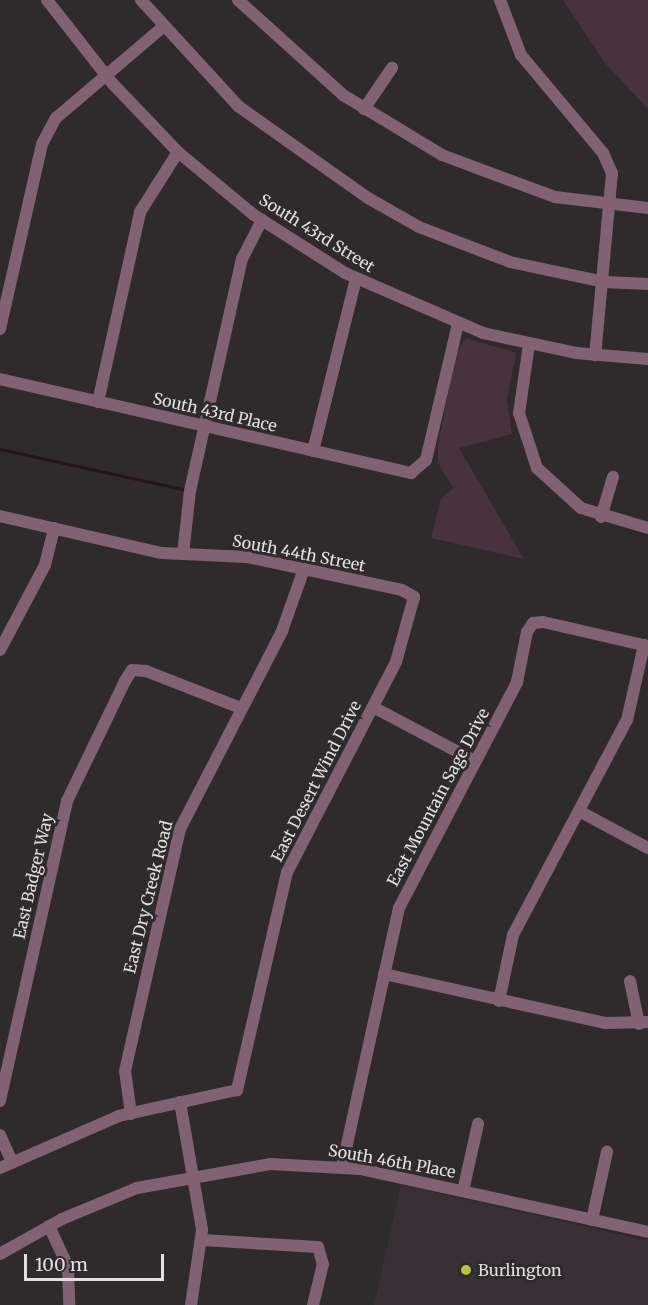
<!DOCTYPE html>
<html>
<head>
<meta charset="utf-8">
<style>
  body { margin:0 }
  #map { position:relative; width:648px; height:1305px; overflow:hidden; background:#2f2b2d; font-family:Merriweather,serif }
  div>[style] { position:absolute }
  .built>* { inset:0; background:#3a2f35 }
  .green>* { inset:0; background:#48323d }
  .stream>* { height:3px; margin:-1.5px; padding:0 1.5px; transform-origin:1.5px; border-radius:1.5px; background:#2a1220 }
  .minor>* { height:12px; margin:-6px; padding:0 6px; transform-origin:6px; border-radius:6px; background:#826272 }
  .dots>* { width:16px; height:16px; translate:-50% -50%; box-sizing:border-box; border:3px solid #2f2b2d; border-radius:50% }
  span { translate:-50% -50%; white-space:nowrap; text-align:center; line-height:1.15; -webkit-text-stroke:6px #2f2b2d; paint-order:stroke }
  .street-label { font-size:16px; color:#e2dfe0 }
  .poi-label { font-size:16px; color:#e2dfe0 }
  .left { translate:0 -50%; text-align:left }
  .scale { position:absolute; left:24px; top:1254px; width:140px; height:27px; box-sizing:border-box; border:3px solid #e2dfe0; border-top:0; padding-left:8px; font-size:18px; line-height:21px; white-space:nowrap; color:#e2dfe0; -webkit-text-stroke:4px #2f2b2d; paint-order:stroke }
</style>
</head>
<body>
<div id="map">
  <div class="built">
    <i style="clip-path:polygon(401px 1185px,648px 1241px,648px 1305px,374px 1305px)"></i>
  </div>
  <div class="green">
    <i style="clip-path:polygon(563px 0,648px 0,648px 109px,605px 63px)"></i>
    <i style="clip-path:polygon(466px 338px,516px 353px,507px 400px,512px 434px,459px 448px,524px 559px,431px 538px,441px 499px,453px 488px,438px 463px,438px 445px,455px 356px)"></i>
  </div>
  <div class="stream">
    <i style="left:0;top:449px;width:190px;rotate:12.4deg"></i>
  </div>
  <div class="minor">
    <i style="left:47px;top:0;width:105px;rotate:51.9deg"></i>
    <i style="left:112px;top:83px;width:95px;rotate:46.3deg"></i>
    <i style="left:178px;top:152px;width:99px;rotate:39.7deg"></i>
    <i style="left:254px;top:215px;width:108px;rotate:32.5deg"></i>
    <i style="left:345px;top:273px;width:150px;rotate:23.5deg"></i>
    <i style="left:483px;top:333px;width:95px;rotate:12.1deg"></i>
    <i style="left:576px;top:353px;width:72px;rotate:4.8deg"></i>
    <i style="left:141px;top:0;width:144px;rotate:47.5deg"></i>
    <i style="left:238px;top:106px;width:159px;rotate:35.3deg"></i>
    <i style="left:368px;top:198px;width:59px;rotate:29.6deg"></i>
    <i style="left:419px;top:227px;width:97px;rotate:21deg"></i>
    <i style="left:510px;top:262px;width:96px;rotate:12deg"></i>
    <i style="left:604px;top:282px;width:44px;rotate:2.6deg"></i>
    <i style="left:238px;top:0;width:142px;rotate:42.1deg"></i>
    <i style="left:343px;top:95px;width:116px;rotate:31.2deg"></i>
    <i style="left:442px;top:155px;width:121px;rotate:20.4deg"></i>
    <i style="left:555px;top:197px;width:94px;rotate:6.7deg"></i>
    <i style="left:500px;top:0;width:59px;rotate:69.1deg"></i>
    <i style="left:521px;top:55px;width:128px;rotate:50.1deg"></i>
    <i style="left:603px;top:153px;width:22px;rotate:66deg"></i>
    <i style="left:612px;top:173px;width:183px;rotate:95.3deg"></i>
    <i style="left:364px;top:109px;width:50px;rotate:-55.7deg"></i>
    <i style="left:0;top:329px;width:190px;rotate:-77.2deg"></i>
    <i style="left:42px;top:144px;width:30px;rotate:-62deg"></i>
    <i style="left:56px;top:118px;width:140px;rotate:-40.4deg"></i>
    <i style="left:529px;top:344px;width:70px;rotate:98.2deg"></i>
    <i style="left:519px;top:413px;width:58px;rotate:71.9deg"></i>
    <i style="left:537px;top:468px;width:59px;rotate:42.3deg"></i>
    <i style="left:581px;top:508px;width:70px;rotate:16.6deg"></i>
    <i style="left:0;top:379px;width:422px;rotate:12.9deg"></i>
    <i style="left:411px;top:473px;width:20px;rotate:-41deg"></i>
    <i style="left:426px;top:460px;width:140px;rotate:-76.8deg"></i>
    <i style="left:98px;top:402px;width:195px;rotate:-77.5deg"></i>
    <i style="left:140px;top:212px;width:71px;rotate:-57.7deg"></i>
    <i style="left:313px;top:451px;width:178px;rotate:-76deg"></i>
    <i style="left:0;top:516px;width:166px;rotate:12.9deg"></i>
    <i style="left:162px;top:553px;width:85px;rotate:2.7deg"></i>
    <i style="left:247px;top:557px;width:158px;rotate:12deg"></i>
    <i style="left:402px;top:590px;width:14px;rotate:30deg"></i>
    <i style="left:414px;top:597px;width:67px;rotate:105.5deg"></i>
    <i style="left:396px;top:662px;width:237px;rotate:117.4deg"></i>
    <i style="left:287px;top:872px;width:224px;rotate:102.9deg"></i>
    <i style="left:237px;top:1090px;width:121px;rotate:167.6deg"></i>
    <i style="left:119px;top:1116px;width:130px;rotate:156.4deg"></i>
    <i style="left:601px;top:517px;width:42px;rotate:-73.3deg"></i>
    <i style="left:183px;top:554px;width:63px;rotate:-83.7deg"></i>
    <i style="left:190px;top:491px;width:238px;rotate:-77.4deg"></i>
    <i style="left:242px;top:259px;width:44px;rotate:-62.9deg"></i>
    <i style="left:0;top:650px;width:96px;rotate:-62.1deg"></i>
    <i style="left:45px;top:565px;width:38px;rotate:-76deg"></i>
    <i style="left:373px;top:707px;width:115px;rotate:27.9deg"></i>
    <i style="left:579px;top:811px;width:78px;rotate:28.2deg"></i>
    <i style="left:384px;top:974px;width:226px;rotate:12.5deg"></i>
    <i style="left:605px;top:1023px;width:43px;rotate:-1.3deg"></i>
    <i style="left:630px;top:981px;width:44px;rotate:78.2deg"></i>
    <i style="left:499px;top:1001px;width:67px;rotate:-78deg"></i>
    <i style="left:513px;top:935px;width:243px;rotate:-62.1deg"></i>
    <i style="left:627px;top:720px;width:77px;rotate:-77.2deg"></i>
    <i style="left:0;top:1101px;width:307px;rotate:-77.4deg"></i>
    <i style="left:67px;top:801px;width:133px;rotate:-64.2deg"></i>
    <i style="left:125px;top:681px;width:13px;rotate:-58deg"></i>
    <i style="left:132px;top:670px;width:14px;rotate:4deg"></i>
    <i style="left:146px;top:671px;width:102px;rotate:21.3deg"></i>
    <i style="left:180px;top:1102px;width:130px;rotate:80.2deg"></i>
    <i style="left:202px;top:1230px;width:76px;rotate:98.3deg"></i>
    <i style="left:131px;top:1114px;width:43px;rotate:-97.9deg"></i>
    <i style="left:125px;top:1071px;width:248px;rotate:-77.2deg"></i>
    <i style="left:180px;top:829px;width:223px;rotate:-62.7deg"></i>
    <i style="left:282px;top:631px;width:66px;rotate:-70.5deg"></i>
    <i style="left:0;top:1135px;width:30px;rotate:66deg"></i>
    <i style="left:342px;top:1167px;width:265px;rotate:-77.6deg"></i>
    <i style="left:399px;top:908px;width:255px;rotate:-62.4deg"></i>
    <i style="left:517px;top:682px;width:51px;rotate:-78.7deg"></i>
    <i style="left:527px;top:632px;width:11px;rotate:-56deg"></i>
    <i style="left:533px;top:623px;width:10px;rotate:-6deg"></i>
    <i style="left:543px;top:622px;width:108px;rotate:12.9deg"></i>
    <i style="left:463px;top:1191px;width:69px;rotate:-77.4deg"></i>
    <i style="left:592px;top:1220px;width:70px;rotate:-77.6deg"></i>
    <i style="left:49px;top:1226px;width:45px;rotate:65.1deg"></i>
    <i style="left:68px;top:1267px;width:38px;rotate:88deg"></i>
    <i style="left:202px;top:1240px;width:116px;rotate:3.5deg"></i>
    <i style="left:318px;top:1247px;width:18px;rotate:74deg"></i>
    <i style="left:323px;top:1264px;width:42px;rotate:103.7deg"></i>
    <i style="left:0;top:1254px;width:71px;rotate:-29.4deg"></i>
    <i style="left:62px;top:1219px;width:81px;rotate:-22.5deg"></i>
    <i style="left:137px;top:1188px;width:135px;rotate:-10.2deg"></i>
    <i style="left:270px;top:1164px;width:90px;rotate:3.2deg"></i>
    <i style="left:360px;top:1169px;width:295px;rotate:12.3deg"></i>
  </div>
  <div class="dots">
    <i style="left:466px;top:1270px;background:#bac045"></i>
  </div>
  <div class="street-label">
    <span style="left:317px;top:233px;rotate:32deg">South 43rd Street</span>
    <span style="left:215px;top:412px;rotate:13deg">South 43rd Place</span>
    <span style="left:299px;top:553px;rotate:11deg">South 44th Street</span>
    <span style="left:316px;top:781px;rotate:-63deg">East Desert Wind Drive</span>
    <span style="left:438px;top:797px;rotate:-62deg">East Mountain Sage Drive</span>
    <span style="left:33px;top:876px;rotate:-77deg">East Badger Way</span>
    <span style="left:148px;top:897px;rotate:-76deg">East Dry Creek Road</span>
    <span style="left:392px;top:1161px;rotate:10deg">South 46th Place</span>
  </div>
  <div class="poi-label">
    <span class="left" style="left:478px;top:1270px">Burlington</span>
  </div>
  <div class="scale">100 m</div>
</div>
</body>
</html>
